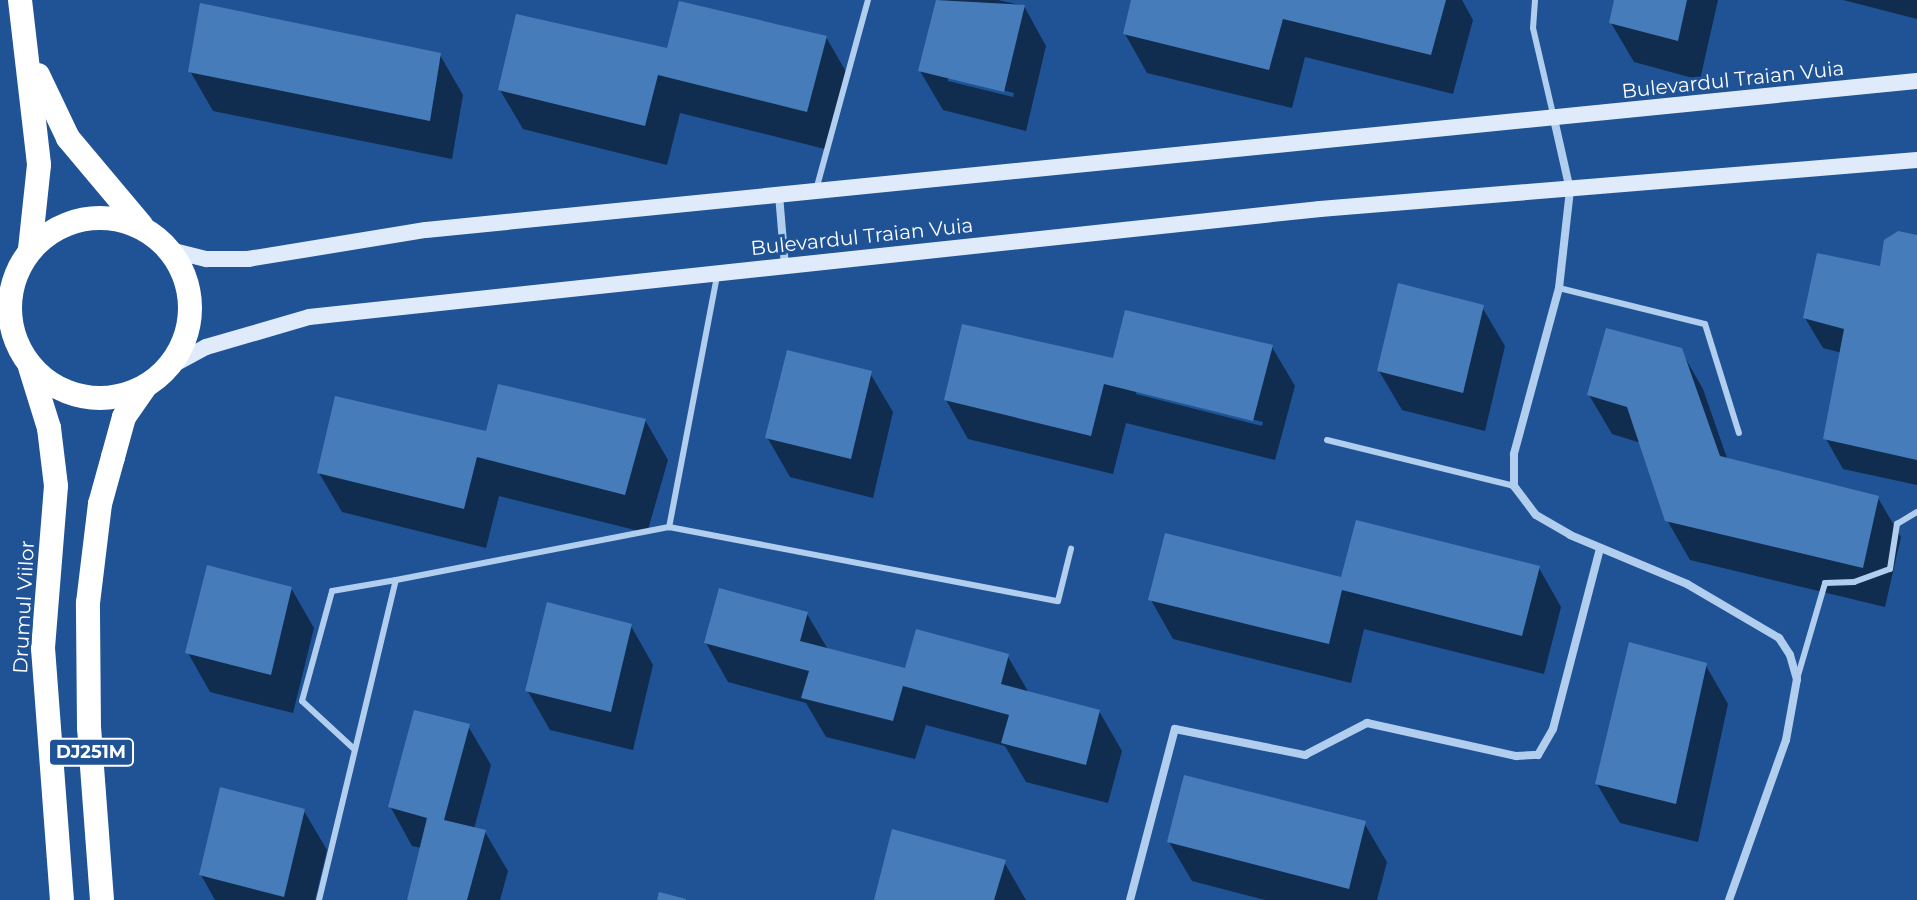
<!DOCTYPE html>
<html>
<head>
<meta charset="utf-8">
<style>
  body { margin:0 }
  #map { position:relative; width:1917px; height:900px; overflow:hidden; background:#1f5395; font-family:Montserrat,sans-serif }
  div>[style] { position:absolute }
  .shadow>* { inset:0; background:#0007 }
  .building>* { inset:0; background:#477cbb }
  .lane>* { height:6px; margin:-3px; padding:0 3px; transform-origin:3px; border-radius:3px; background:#b2ceee }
  .street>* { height:8px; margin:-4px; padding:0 4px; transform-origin:4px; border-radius:4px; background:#b2ceee }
  .secondary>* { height:16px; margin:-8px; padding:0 8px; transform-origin:8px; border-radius:8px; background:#dfebfa }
  .highway>* { height:24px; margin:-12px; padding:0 12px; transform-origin:12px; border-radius:12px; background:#fff }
  .highway>.ring { margin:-12px; padding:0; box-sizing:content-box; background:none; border:24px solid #fff; border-radius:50% }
  span { translate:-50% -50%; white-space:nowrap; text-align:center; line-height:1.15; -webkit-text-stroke:6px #1f5395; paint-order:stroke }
  .shield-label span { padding:2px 6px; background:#1f5395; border:2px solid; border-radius:6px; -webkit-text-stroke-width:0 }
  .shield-label { font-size:18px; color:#fff; font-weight:700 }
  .street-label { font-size:20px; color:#fff }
</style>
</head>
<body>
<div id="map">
  <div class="shadow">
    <i style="clip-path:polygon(evenodd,938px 0,998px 0,1024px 6px,1046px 46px,1026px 131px,943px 110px,920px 71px,938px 0,948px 76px,1014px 93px,1013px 97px,948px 81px,948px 76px)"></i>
    <i style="clip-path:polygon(1133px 0,1462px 0,1473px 20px,1453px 94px,1305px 57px,1292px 108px,1147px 73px,1125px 34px)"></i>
    <i style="clip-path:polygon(1616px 0,1718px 0,1700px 80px,1634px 62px,1611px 23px)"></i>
    <i style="clip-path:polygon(1843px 0,1917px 0,1917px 19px)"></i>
    <i style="clip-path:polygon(826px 37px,849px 77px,829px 150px,680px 113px,667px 165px,523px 129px,500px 90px,668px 51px)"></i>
    <i style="clip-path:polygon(440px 55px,463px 95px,452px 159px,213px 111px,190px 71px)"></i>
    <i style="clip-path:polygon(1917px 237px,1917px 485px,1843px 469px,1826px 439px,1842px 353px,1823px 348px,1805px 318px,1881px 268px)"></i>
    <i style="clip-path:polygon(1482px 307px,1505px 346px,1485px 431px,1402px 410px,1379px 371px)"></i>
    <i style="clip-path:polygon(evenodd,1272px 347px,1295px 386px,1275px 460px,1126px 423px,1113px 474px,968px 439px,946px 400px,1114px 360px,1272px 347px,1136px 390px,1263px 422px,1262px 426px,1136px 394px,1136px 390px)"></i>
    <i style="clip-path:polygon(1680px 349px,1703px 389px,1728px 461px,1878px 498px,1901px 537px,1885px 607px,1690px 560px,1667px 520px,1641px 443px,1612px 434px,1589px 395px)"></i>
    <i style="clip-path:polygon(870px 373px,893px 412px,873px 498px,790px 477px,767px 437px)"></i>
    <i style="clip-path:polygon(645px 420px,668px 460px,647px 533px,499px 496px,486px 548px,342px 512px,319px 473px)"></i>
    <i style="clip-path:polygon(1539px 568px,1561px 607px,1544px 674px,1364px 629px,1351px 683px,1173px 639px,1151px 600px,1342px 579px)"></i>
    <i style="clip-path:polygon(291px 588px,314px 628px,293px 713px,210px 692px,188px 653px)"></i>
    <i style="clip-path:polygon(807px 614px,829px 651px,906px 671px,1007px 655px,1029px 693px,1099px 711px,1122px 751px,1108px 803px,1026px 782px,1005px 746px,926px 725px,915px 759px,826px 737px,806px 703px,728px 682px,706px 643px)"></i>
    <i style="clip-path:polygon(631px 626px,653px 665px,633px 750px,550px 730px,527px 690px)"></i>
    <i style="clip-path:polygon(1705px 664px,1728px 704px,1698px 842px,1620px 823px,1597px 784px)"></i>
    <i style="clip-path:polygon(468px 726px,491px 765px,474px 829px,485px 832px,508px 871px,500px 900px,409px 900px,422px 848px,412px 846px,390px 806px)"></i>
    <i style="clip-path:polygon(304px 811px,327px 850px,315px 900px,215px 900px,201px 875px)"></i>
    <i style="clip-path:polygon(1364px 823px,1387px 862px,1377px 900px,1265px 900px,1192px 881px,1169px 842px)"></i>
    <i style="clip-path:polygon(1004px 862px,1026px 900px,876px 900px)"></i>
  </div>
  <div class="building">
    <i style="clip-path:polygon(936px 0,1025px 5px,1004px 92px,918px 71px)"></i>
    <i style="clip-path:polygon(1131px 0,1446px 0,1431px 55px,1283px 19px,1269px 70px,1123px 34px)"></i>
    <i style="clip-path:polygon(1614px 0,1687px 0,1678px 41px,1609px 23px)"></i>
    <i style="clip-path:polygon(679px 1px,827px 36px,807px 112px,658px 75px,645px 126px,498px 90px,516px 14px,667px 48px)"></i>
    <i style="clip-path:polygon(200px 3px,441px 53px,430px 121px,188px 72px)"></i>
    <i style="clip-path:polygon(1898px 231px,1917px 235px,1917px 460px,1823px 439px,1844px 329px,1803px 318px,1817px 253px,1880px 266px,1884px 240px)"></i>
    <i style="clip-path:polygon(1398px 283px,1484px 305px,1463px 393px,1377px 371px)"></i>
    <i style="clip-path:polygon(1125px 310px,1273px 345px,1253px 421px,1104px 384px,1091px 436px,944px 400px,962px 324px,1113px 358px)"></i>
    <i style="clip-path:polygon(1606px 328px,1682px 348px,1720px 456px,1879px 496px,1863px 568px,1665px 521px,1627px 407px,1587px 395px)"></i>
    <i style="clip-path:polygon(787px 350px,872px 371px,851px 459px,765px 438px)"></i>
    <i style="clip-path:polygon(498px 384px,646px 419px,625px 495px,477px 457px,464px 509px,317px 473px,335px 396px,486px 431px)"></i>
    <i style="clip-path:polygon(1356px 520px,1540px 566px,1522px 636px,1342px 590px,1329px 644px,1148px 600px,1165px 533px,1341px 577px)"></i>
    <i style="clip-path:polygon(207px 565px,292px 587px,271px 675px,185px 653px)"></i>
    <i style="clip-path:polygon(719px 588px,808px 612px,800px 641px,905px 668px,916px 629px,1009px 654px,1001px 684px,1100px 710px,1086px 765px,1001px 743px,1009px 715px,903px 686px,893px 721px,801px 698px,809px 671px,704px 643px)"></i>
    <i style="clip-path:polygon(547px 602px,632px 624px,611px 712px,525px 691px)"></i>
    <i style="clip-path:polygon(1629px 642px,1707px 663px,1676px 804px,1595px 784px)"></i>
    <i style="clip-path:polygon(414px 710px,470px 724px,444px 820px,486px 830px,467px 900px,407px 900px,427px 818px,388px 807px)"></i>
    <i style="clip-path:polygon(1184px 775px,1366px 821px,1349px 889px,1167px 842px)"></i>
    <i style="clip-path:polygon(220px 787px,305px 809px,284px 897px,199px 875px)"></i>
    <i style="clip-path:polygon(892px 829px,1006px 860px,994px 900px,874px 900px)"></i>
    <i style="clip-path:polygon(659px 892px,686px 899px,686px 900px,657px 900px)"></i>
  </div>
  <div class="lane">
    <i style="left:1535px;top:0;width:28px;rotate:94deg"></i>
    <i style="left:1533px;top:28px;width:88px;rotate:76.9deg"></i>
    <i style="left:816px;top:190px;width:197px;rotate:-74.7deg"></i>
    <i style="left:717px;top:276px;width:256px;rotate:100.8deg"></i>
    <i style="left:669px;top:527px;width:396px;rotate:10.8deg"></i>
    <i style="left:1058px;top:601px;width:54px;rotate:-76deg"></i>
    <i style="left:1559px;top:288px;width:150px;rotate:13.9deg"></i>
    <i style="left:1705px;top:324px;width:114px;rotate:72.7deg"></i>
    <i style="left:1327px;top:440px;width:193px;rotate:13.8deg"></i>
    <i style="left:1797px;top:679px;width:100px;rotate:-73.7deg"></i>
    <i style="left:1825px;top:583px;width:29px;rotate:-2deg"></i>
    <i style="left:1854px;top:582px;width:38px;rotate:-20deg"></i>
    <i style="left:1890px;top:569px;width:46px;rotate:-81.2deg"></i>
    <i style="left:1897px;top:524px;width:23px;rotate:-31deg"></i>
    <i style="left:353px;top:748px;width:69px;rotate:-137.3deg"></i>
    <i style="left:302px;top:701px;width:114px;rotate:-74.7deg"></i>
    <i style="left:332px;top:591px;width:65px;rotate:-9.8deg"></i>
    <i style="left:319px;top:900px;width:329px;rotate:-76.5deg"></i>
    <i style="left:396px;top:580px;width:278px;rotate:-11deg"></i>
  </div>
  <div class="street">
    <i style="left:1554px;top:119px;width:73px;rotate:77.3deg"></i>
    <i style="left:1570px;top:190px;width:99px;rotate:96.4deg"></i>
    <i style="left:1559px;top:288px;width:172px;rotate:105.2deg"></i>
    <i style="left:1514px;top:454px;width:32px;rotate:90deg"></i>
    <i style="left:1514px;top:486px;width:36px;rotate:53deg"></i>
    <i style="left:1536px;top:515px;width:39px;rotate:30deg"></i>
    <i style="left:1570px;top:535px;width:127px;rotate:22.7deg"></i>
    <i style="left:1687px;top:584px;width:107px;rotate:30.4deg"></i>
    <i style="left:1779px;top:638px;width:20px;rotate:57deg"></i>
    <i style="left:1790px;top:655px;width:25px;rotate:74deg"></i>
    <i style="left:1797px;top:679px;width:62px;rotate:100.2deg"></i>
    <i style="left:1786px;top:740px;width:170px;rotate:109.6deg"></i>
    <i style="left:779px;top:195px;width:71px;rotate:85.2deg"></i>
    <i style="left:1130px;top:900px;width:177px;rotate:-75.3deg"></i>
    <i style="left:1175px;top:729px;width:133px;rotate:11.3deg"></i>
    <i style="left:1305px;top:755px;width:70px;rotate:-27.3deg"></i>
    <i style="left:1367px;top:723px;width:153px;rotate:12.5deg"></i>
    <i style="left:1516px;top:756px;width:22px;rotate:-3deg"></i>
    <i style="left:1538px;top:755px;width:30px;rotate:-60deg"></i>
    <i style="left:1553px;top:729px;width:187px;rotate:-75.4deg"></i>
  </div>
  <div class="secondary">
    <i style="left:170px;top:250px;width:38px;rotate:14deg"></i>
    <i style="left:207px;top:259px;width:41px"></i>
    <i style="left:248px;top:259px;width:180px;rotate:-9.3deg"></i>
    <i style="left:426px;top:230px;width:1498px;rotate:-5.71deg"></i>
    <i style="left:169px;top:367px;width:42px;rotate:-28.4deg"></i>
    <i style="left:206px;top:347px;width:107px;rotate:-16.2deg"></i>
    <i style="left:309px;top:317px;width:1017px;rotate:-6.1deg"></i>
    <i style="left:1320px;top:209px;width:599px;rotate:-4.69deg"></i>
  </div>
  <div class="highway">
    <i style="left:20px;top:0;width:166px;rotate:83.4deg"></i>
    <i style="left:39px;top:165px;width:84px;rotate:96.1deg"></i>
    <i style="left:38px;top:75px;width:70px;rotate:64.5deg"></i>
    <i style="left:68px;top:138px;width:114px;rotate:50deg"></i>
    <i class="ring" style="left:10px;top:218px;width:156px;height:156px"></i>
    <i style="left:30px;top:367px;width:64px;rotate:72.7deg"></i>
    <i style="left:49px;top:428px;width:58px;rotate:83.1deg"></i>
    <i style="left:56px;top:486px;width:163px;rotate:94.6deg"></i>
    <i style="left:43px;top:648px;width:253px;rotate:85.7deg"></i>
    <i style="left:102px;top:900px;width:172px;rotate:-94.3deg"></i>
    <i style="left:89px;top:728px;width:125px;rotate:-90.5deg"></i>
    <i style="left:88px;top:603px;width:100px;rotate:-83.1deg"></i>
    <i style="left:100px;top:504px;width:49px;rotate:-74.5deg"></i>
    <i style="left:113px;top:457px;width:41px;rotate:-74.6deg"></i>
    <i style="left:124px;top:417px;width:37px;rotate:-55deg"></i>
  </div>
  <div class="shield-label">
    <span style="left:91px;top:752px">DJ251M</span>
  </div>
  <div class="street-label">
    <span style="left:1733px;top:80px;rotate:-6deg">Bulevardul Traian Vuia</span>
    <span style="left:862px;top:237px;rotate:-6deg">Bulevardul Traian Vuia</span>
    <span style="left:24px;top:607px;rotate:-87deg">Drumul Viilor</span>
  </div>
</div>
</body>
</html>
